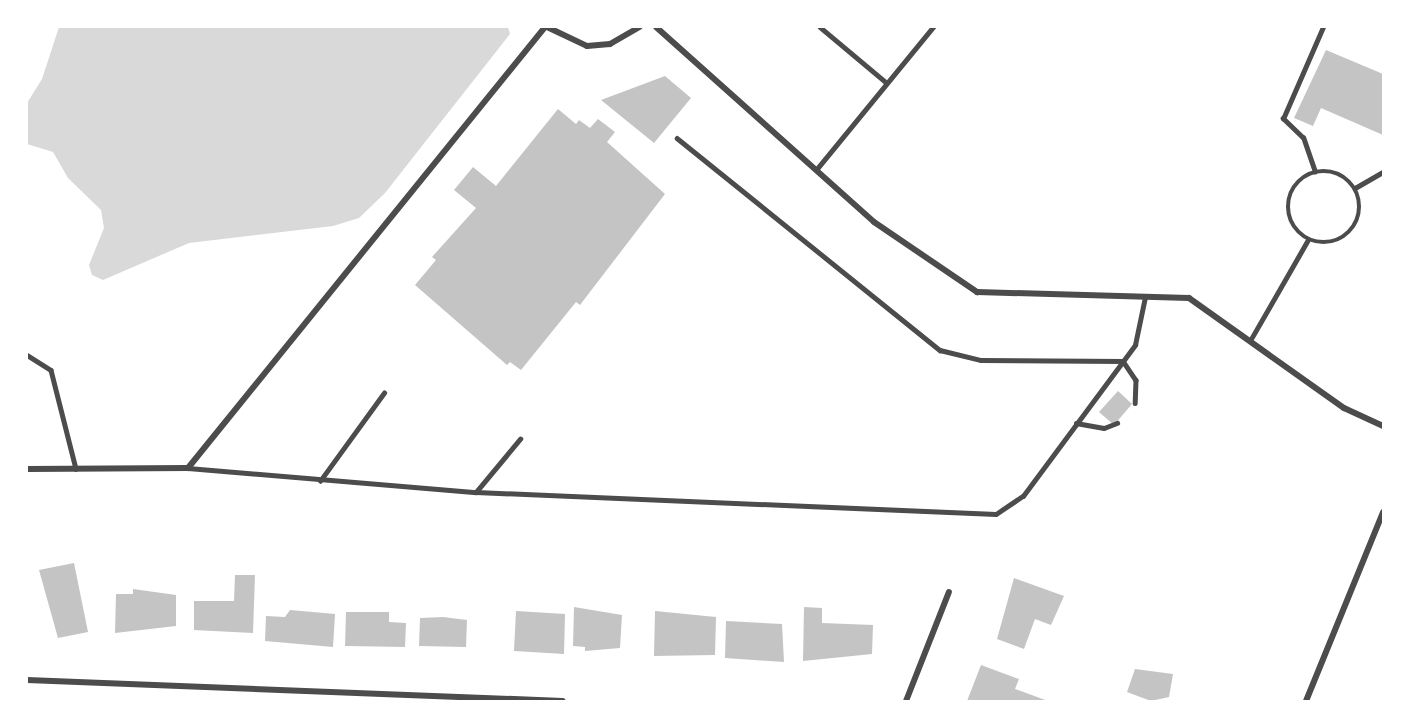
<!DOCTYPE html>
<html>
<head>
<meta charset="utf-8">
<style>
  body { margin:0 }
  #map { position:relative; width:1410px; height:728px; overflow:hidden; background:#fff; font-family:"Roboto Condensed",sans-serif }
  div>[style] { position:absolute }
  .water>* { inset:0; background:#d9d9d9 }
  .building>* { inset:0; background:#c4c4c4 }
  .service>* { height:4.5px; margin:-2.25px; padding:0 2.25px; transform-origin:2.25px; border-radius:2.25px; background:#4c4c4c }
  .service>.ring { margin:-2.25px; padding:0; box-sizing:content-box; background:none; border:4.5px solid #4c4c4c; border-radius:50% }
  .minor>* { height:6px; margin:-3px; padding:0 3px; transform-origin:3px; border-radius:3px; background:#4c4c4c }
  span { translate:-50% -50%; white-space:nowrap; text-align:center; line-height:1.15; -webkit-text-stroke:6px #fff; paint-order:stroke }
  .frame { position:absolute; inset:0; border:28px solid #fff; pointer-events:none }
</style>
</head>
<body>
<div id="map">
  <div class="water">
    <i style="clip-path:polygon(59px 27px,508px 27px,510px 34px,385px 193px,359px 218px,333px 226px,189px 243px,103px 280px,92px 275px,89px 265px,104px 228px,101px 210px,68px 178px,53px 152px,27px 144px,27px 103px,42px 79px)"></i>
  </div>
  <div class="building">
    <i style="clip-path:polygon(1326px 50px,1383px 74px,1383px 135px,1321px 108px,1313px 126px,1294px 118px)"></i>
    <i style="clip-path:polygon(665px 76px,691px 98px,654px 143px,601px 100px)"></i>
    <i style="clip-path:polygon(558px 109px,576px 124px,579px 120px,590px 128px,598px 119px,615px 132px,607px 142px,665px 194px,580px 305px,576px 302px,521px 370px,510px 362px,507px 365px,415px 285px,436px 260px,432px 257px,476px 208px,454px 190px,473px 167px,496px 186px)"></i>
    <i style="clip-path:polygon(1118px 391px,1132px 404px,1114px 425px,1099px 412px)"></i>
    <i style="clip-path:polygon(74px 563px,88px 632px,58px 638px,39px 570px)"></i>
    <i style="clip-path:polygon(235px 575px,255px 575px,253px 633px,194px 630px,194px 601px,234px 601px)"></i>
    <i style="clip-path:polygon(1014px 578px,1064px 596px,1051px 625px,1035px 619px,1024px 649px,997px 639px)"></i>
    <i style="clip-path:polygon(133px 589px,176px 595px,176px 626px,115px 633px,116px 594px,133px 594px)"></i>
    <i style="clip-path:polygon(574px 607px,622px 615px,620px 648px,585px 651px,585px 647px,573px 646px)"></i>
    <i style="clip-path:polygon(804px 607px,822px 608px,822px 623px,873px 625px,872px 654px,803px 661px)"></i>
    <i style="clip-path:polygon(290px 610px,335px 614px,333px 647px,265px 641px,266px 616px,285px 617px)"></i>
    <i style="clip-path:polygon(516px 611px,565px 614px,564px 654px,514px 651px)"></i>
    <i style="clip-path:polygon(655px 611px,716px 617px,715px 655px,654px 656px)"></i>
    <i style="clip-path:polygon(346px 612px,389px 612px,389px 622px,406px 623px,405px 647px,345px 646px)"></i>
    <i style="clip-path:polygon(443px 617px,467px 620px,466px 647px,419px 646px,420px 618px)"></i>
    <i style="clip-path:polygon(726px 621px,782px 624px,784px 662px,725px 658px)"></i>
    <i style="clip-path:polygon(981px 665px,1019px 679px,1015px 689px,1048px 701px,967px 701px)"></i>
    <i style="clip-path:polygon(1135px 669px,1173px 674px,1169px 697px,1151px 701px,1127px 692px)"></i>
  </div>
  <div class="service">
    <i style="left:820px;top:27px;width:87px;rotate:39.9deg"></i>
    <i style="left:677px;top:138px;width:338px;rotate:38.9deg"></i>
    <i style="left:940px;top:350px;width:42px;rotate:13.7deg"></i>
    <i style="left:981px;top:360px;width:142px;rotate:0.4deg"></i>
    <i style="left:1123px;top:361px;width:23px;rotate:56deg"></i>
    <i style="left:1136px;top:380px;width:23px;rotate:92deg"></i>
    <i style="left:816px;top:170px;width:185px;rotate:-50.7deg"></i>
    <i class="ring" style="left:1288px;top:171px;width:67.5px;height:67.5px"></i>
    <i style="left:1315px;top:172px;width:36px;rotate:-109deg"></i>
    <i style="left:1303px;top:138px;width:28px;rotate:-136deg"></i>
    <i style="left:1283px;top:119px;width:100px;rotate:-66.5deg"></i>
    <i style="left:1355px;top:188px;width:32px;rotate:-30deg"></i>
    <i style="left:1251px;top:339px;width:114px;rotate:-60.1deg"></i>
    <i style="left:27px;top:355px;width:28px;rotate:32deg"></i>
    <i style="left:51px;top:370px;width:102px;rotate:75.8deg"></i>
    <i style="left:1076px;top:423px;width:28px;rotate:10deg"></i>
    <i style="left:1104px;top:428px;width:14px;rotate:-21deg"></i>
    <i style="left:188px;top:468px;width:289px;rotate:4.8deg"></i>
    <i style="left:476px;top:492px;width:520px;rotate:2.42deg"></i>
    <i style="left:996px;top:514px;width:32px;rotate:-34deg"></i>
    <i style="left:1023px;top:496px;width:188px;rotate:-53.4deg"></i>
    <i style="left:1135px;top:345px;width:49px;rotate:-78.2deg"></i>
    <i style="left:320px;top:481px;width:109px;rotate:-54deg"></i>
    <i style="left:476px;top:492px;width:69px;rotate:-50.3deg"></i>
  </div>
  <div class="minor">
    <i style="left:547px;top:27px;width:44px;rotate:25.4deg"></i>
    <i style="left:587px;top:46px;width:23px;rotate:-5deg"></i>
    <i style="left:610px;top:44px;width:34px;rotate:-30deg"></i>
    <i style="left:656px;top:27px;width:292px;rotate:41.8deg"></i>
    <i style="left:874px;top:222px;width:125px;rotate:34.2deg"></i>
    <i style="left:977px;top:292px;width:212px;rotate:1.6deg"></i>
    <i style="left:1189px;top:298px;width:190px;rotate:35.4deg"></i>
    <i style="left:1344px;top:408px;width:43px;rotate:24.8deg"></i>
    <i style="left:27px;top:469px;width:161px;rotate:-0.4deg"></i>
    <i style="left:188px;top:468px;width:567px;rotate:-51.01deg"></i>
    <i style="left:27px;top:680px;width:536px;rotate:2.24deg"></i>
    <i style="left:906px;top:701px;width:117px;rotate:-68.5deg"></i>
    <i style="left:1306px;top:701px;width:204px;rotate:-67.8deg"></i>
  </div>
  <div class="frame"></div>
</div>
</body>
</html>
